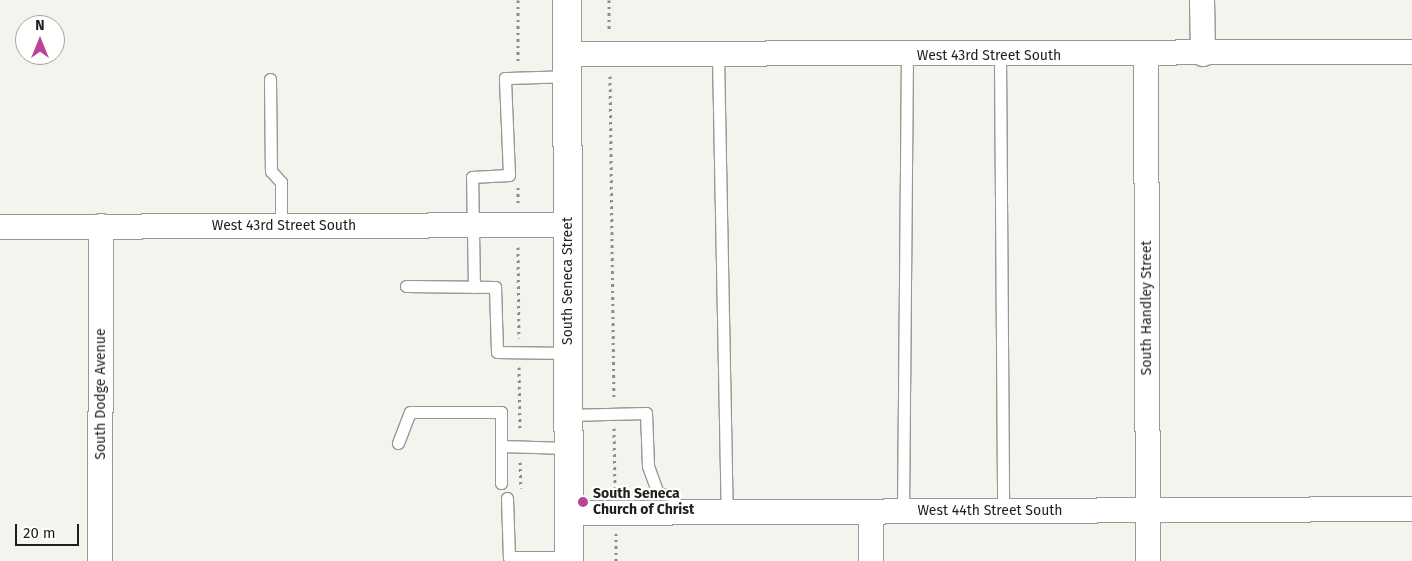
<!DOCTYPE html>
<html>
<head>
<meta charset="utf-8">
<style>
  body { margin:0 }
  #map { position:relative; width:1412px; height:561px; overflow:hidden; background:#f3f4ed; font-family:"Fira Sans",sans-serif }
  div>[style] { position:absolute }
  .path>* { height:3px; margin-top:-1.5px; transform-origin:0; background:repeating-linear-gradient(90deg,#8c8d88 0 2.5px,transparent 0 6.5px) }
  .roads { filter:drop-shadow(1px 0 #989992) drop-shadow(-1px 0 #989992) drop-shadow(0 1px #989992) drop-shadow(0 -1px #989992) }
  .service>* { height:11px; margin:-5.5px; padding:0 5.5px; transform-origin:5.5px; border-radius:5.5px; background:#fff }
  .minor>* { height:24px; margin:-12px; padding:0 12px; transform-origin:12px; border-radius:12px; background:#fff }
  .tertiary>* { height:28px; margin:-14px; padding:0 14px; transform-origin:14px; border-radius:14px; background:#fff }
  .dots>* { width:14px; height:14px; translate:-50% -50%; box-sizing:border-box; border:2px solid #fff; border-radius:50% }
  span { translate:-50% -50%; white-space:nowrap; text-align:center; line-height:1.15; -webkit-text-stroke:4.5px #fff; paint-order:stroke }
  .street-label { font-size:14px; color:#1e1f1c }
  .poi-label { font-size:14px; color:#1e1f1c; font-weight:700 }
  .left { translate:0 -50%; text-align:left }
  .north { position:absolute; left:15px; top:15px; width:50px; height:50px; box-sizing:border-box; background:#fff; border:1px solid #a5a5a4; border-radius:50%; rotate:0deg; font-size:14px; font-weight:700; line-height:20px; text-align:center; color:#1e1f1c }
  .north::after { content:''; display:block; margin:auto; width:18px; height:22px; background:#bb4398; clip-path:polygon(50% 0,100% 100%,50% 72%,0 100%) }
  .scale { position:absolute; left:15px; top:524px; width:64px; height:22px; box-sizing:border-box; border:2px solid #1e1f1c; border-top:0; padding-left:6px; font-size:15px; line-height:18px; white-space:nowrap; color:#1e1f1c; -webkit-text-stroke:4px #fff; paint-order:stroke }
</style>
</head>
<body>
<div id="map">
  <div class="path">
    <i style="left:518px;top:0;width:63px;rotate:90deg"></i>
    <i style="left:609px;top:0;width:32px;rotate:90deg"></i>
    <i style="left:610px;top:76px;width:323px;rotate:89.3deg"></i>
    <i style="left:518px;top:187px;width:16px;rotate:90deg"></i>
    <i style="left:518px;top:247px;width:91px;rotate:89.4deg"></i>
    <i style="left:519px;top:367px;width:63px;rotate:89.1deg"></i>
    <i style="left:614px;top:428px;width:64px;rotate:89.1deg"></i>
    <i style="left:520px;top:462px;width:26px;rotate:88deg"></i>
    <i style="left:616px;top:533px;width:28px;rotate:90deg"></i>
  </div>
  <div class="roads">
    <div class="service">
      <i style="left:718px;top:56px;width:457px;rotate:88.9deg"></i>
      <i style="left:1000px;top:56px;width:455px;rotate:89.6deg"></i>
      <i style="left:270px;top:79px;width:92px;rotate:89.4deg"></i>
      <i style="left:271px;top:171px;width:15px;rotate:48deg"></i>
      <i style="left:281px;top:182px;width:44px;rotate:90deg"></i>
      <i style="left:406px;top:286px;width:89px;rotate:0.6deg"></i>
      <i style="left:495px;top:287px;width:65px;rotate:88.2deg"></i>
      <i style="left:497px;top:352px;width:71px;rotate:0.8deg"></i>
      <i style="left:474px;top:287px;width:110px;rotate:-91deg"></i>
      <i style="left:472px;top:177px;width:37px;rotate:-3deg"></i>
      <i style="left:509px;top:175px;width:97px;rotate:-92.4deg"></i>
      <i style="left:505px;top:78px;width:62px;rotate:-1.8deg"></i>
      <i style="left:568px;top:415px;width:78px;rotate:-1.5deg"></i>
      <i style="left:646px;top:413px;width:53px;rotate:87.8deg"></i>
      <i style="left:648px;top:466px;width:30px;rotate:70deg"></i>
      <i style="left:658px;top:494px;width:16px;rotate:4deg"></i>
      <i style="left:674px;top:495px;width:17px;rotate:90deg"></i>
      <i style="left:398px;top:443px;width:33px;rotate:-69deg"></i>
      <i style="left:410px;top:412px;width:91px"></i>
      <i style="left:501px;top:412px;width:34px;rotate:90deg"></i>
      <i style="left:501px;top:446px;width:67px;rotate:1.7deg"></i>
      <i style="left:501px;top:483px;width:37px;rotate:-90deg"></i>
      <i style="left:507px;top:498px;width:59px;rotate:88.1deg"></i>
      <i style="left:509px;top:557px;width:60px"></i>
      <i style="left:903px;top:512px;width:456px;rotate:-89.5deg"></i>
    </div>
    <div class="minor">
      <i style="left:1202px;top:0;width:54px;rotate:88.9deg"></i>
      <i style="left:567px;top:54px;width:845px;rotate:-0.14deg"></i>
      <i style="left:1146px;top:55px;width:506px;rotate:89.77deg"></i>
      <i style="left:0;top:227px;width:567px;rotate:-0.2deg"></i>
      <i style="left:871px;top:512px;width:49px;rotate:90deg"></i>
      <i style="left:568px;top:513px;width:844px;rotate:-0.27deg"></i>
      <i style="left:100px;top:561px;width:335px;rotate:-89.8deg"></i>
    </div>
    <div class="tertiary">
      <i style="left:567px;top:0;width:561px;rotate:89.8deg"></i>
    </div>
  </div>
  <div class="dots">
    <i style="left:583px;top:502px;background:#bb4398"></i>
  </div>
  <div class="street-label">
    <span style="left:989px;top:56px">West 43rd Street South</span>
    <span style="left:284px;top:226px">West 43rd Street South</span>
    <span style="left:568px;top:281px;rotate:-90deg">South Seneca Street</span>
    <span style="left:1147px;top:308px;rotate:-90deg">South Handley Street</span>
    <span style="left:101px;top:394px;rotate:-90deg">South Dodge Avenue</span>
    <span style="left:990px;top:511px">West 44th Street South</span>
  </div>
  <div class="poi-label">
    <span class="left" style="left:593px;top:502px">South Seneca<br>Church of Christ</span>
  </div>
  <div class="north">N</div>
  <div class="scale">20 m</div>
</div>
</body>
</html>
